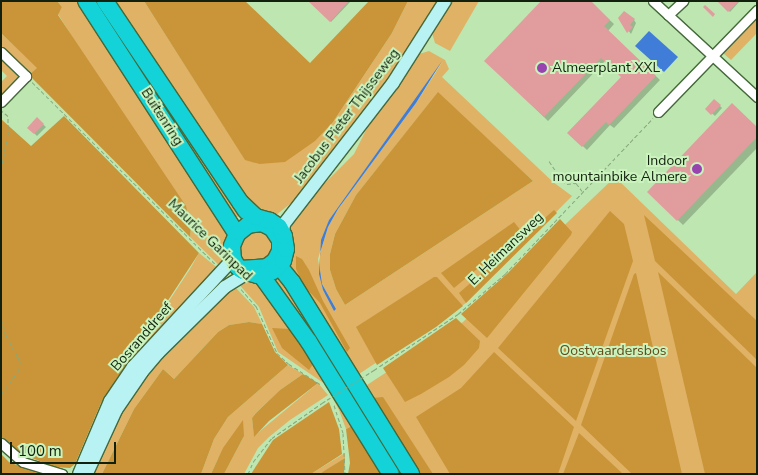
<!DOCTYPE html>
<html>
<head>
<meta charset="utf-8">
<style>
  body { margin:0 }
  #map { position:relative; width:758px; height:475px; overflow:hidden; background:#bde6b1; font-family:"Nunito Sans",sans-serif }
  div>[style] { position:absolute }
  .green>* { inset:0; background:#e0b266 }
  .forest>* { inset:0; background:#c99538 }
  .water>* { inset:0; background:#407dd9 }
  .shadow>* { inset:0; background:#0003 }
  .building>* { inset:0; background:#e19c9d }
  .path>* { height:1px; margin-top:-0.5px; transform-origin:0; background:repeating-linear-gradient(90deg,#87a87d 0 4px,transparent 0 6.5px) }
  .roads { filter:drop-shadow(1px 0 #45693a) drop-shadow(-1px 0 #45693a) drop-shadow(0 1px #45693a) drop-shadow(0 -1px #45693a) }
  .street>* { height:9px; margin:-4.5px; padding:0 4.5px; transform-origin:4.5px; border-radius:4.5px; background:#fff }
  .secondary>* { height:12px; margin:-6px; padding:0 6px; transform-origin:6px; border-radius:6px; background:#b8f2f3 }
  .highway>* { height:16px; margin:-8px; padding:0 8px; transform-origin:8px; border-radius:8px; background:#13d2d8 }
  .path-bridge>* { height:1px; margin-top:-0.5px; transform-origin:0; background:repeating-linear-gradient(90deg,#87a87d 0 4px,transparent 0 6.5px) }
  .dots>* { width:14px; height:14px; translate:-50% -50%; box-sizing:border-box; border:2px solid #caf3be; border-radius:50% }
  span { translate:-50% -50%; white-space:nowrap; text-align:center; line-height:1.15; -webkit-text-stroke:4px #caf3be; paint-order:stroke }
  .poi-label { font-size:14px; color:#12210d }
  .left { translate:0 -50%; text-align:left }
  .right { translate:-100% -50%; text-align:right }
  .street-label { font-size:14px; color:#12210d }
  .park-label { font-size:14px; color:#664b1a }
  .frame { position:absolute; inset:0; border:2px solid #12210d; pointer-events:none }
  .scale { position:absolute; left:10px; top:442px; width:106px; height:22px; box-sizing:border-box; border:2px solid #12210d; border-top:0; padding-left:6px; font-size:15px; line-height:18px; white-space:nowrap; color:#12210d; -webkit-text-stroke:4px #caf3be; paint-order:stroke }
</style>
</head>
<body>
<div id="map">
  <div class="green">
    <i style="clip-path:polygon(57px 1px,80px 1px,229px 225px,227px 258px,222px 268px,190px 237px,191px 227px,58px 14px,62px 7px)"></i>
    <i style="clip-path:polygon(113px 1px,144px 1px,245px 159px,259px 164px,333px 122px,392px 33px,408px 1px,439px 1px,412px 46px,358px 124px,302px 194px,275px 216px,255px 211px)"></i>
    <i style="clip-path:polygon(451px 1px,479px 1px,450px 51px,435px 43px,432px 33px)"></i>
    <i style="clip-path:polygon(757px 14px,757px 33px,731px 60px,723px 53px,723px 49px)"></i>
    <i style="clip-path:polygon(1px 33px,38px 68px,29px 75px,1px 46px)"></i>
    <i style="clip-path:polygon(evenodd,429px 51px,445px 60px,449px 69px,442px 77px,553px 182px,572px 196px,466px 303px,356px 376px,290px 269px,290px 227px,312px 196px,354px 154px,368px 126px,419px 54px,429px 51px,443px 61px,416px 103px,338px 209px,328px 227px,320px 253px,320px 270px,322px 284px,336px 309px,323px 290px,318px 259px,329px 220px,443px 61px,429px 51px,438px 93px,533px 181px,345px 305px,336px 289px,330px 270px,330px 254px,335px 234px,356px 195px,438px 93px)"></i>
    <i style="clip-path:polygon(1px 54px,19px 72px,20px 76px,1px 99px,1px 82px,7px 76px,1px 70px)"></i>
    <i style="clip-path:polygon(149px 72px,242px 214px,232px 220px,142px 77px)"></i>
    <i style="clip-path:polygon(615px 177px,736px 294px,757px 272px,757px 474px,423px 474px,367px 385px,463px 322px)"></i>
    <i style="clip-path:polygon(251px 231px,261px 231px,269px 235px,273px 246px,271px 253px,264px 260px,242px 260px,240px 256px,241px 240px)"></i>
    <i style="clip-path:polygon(199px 253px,220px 270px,125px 368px,190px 269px)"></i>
    <i style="clip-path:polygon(280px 271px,349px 379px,341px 384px,271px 275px)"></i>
    <i style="clip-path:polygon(242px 278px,261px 281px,356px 424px,346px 429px,339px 410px,325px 384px,278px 352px,259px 307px,237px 282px)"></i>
    <i style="clip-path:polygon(233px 285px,254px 307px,262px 324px,249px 322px,229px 325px,218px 332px,174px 379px,163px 369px,134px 409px,102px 474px,92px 474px,103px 445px,142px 376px)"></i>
    <i style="clip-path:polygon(288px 365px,303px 374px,280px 390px,256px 413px,252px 418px,254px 436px,318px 383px,328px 395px,290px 420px,269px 437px,258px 448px,244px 474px,224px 474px,244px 436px,218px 459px,211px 474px,201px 474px,214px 439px,228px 417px)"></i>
    <i style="clip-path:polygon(345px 453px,345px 458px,320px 474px,311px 474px)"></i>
  </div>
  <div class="forest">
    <i style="clip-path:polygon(1px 1px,57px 1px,62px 7px,58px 15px,186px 206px,191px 227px,190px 237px,29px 75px,37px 68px,1px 33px)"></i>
    <i style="clip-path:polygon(144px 1px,245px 1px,310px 63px,369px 1px,408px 1px,392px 33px,333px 122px,315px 141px,285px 162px,259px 164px,245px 160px)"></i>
    <i style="clip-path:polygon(438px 92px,533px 181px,345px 305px,336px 289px,330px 270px,330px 254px,335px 234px,356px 195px)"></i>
    <i style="clip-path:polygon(64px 116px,199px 253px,101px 403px,75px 464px,70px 468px,54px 467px,15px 451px,1px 438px,1px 119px,31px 146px)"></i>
    <i style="clip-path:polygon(554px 210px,557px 213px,466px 303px,459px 293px)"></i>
    <i style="clip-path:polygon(610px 211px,624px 224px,633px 261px,576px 421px,498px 348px)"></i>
    <i style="clip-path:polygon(644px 215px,757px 321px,757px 360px,655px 261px)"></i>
    <i style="clip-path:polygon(560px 219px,572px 232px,571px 235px,487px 338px,461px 314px,508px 273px)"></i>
    <i style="clip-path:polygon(514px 222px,522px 232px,454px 288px,441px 273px)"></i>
    <i style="clip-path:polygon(296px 256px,302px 259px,309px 270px,323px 301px,350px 348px,347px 352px,320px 303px,304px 286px,296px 269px)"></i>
    <i style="clip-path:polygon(658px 272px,757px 368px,757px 474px,705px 474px)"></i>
    <i style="clip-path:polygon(636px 273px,665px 400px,682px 474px,632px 474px,581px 425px,634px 274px)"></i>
    <i style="clip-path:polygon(434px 277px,437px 277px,463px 306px,436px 327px,377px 365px,356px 327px)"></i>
    <i style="clip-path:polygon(456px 318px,480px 341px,479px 348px,464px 365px,449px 377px,421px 394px,405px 402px,383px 368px)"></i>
    <i style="clip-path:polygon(249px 322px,262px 324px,275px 352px,288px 365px,228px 417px,214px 439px,201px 474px,102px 474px,134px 409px,163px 369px,174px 379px,218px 332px,229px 325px)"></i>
    <i style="clip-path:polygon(272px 328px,290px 329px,313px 364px,309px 370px,282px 348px)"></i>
    <i style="clip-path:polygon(494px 352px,574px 427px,558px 474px,450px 474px,416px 417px,461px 388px)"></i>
    <i style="clip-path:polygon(303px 374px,318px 383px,269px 421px,254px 437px,252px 418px,256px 413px,280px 390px)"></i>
    <i style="clip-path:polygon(383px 397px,433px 474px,418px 474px,372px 398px)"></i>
    <i style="clip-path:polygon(329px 402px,339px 429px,342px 454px,311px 474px,251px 474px,273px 440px)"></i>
    <i style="clip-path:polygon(243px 420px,244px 436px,224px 474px,211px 474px,223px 448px)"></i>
    <i style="clip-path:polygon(356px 424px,387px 474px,348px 474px,350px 463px,346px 429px)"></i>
    <i style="clip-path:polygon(579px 433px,623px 474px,563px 474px)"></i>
    <i style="clip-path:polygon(1px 454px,9px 462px,40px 474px,1px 474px)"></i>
    <i style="clip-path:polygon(345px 458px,344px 474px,320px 474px,324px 471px)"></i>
  </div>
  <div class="water">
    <i style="clip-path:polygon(649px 31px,678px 57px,664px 72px,635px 46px)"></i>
    <i style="clip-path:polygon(442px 61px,416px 103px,338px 209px,328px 227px,320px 253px,320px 270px,322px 284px,336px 309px,334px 311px,323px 290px,319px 274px,321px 240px,329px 220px)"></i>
  </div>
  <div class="shadow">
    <i style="clip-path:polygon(310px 1px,351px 1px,331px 22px)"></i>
    <i style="clip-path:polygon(589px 1px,614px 24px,608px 31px,660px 80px,614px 128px,610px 125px,587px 150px,569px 133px,622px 77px,605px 61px,548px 121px,486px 60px)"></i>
    <i style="clip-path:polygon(718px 1px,740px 1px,730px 12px)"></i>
    <i style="clip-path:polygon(619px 18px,634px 20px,636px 23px,631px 34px)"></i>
    <i style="clip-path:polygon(714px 100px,722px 108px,715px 116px,707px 109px)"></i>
    <i style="clip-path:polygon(37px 119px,46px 127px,37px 136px,29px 128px)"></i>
    <i style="clip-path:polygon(757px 128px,757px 148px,683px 225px,649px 192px)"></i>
  </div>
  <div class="building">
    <i style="clip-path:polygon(308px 1px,349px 1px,330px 22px)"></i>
    <i style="clip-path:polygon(541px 1px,591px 1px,610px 20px,604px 26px,656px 76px,609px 125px,606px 122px,582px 147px,567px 133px,621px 77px,601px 58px,544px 117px,484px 61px)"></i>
    <i style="clip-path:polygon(717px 1px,739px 1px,728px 12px)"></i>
    <i style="clip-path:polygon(705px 5px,715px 14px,713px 17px,703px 7px)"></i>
    <i style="clip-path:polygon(624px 11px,635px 19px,630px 25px,633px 27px,627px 33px,618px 18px)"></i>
    <i style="clip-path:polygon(714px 99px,721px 105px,711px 115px,705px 109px)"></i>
    <i style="clip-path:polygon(732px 103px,757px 127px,757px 137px,677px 221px,647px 192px)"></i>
    <i style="clip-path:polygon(37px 117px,44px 124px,34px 134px,27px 128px)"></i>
  </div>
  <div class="path">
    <i style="left:32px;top:82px;width:258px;rotate:44.8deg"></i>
    <i style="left:549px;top:161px;width:23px;rotate:56deg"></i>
    <i style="left:562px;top:180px;width:6px;rotate:39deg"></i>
    <i style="left:567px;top:184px;width:9px;rotate:-6deg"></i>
    <i style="left:576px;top:183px;width:10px;rotate:53deg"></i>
    <i style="left:1px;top:170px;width:36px;rotate:-79deg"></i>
    <i style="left:8px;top:135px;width:19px;rotate:-90deg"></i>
    <i style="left:8px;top:116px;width:8px;rotate:-140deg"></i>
    <i style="left:241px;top:289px;width:23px;rotate:49deg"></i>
    <i style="left:256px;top:306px;width:51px;rotate:65.9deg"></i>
    <i style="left:277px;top:353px;width:16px;rotate:43deg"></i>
    <i style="left:289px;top:364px;width:38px;rotate:33deg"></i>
    <i style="left:1px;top:319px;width:17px;rotate:73deg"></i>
    <i style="left:6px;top:335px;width:30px;rotate:62deg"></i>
    <i style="left:20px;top:361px;width:9px;rotate:96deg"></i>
    <i style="left:19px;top:370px;width:31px;rotate:126deg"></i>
    <i style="left:374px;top:370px;width:101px;rotate:-33.7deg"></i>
    <i style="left:458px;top:314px;width:62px;rotate:-40.4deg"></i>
    <i style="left:505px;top:274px;width:215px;rotate:-46.5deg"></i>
    <i style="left:334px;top:405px;width:29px;rotate:72deg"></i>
    <i style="left:343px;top:433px;width:41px;rotate:87.2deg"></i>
    <i style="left:248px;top:474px;width:13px;rotate:-67deg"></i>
    <i style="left:253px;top:462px;width:31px;rotate:-52deg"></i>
    <i style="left:272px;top:438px;width:61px;rotate:-35deg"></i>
  </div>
  <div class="roads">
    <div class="street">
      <i style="left:653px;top:1px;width:142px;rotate:42.7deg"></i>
      <i style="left:668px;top:15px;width:21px;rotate:-43deg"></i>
      <i style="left:1px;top:52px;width:35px;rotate:44deg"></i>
      <i style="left:26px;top:76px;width:36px;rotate:134deg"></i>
      <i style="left:658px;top:112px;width:142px;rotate:-45.9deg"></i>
      <i style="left:1px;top:443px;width:29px;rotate:41deg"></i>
      <i style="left:23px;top:462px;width:41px;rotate:17.1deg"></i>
    </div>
    <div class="secondary">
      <i style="left:283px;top:232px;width:8px;rotate:-83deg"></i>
      <i style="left:284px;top:224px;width:178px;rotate:-52.3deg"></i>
      <i style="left:393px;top:83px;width:97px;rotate:-57.6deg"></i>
      <i style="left:88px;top:471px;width:67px;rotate:-65.3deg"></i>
      <i style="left:116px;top:410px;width:46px;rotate:-55.6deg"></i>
      <i style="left:142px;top:372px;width:25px;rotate:-50deg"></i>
      <i style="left:158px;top:353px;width:94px;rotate:-44.6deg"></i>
      <i style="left:225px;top:287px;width:26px;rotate:-32deg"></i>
      <i style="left:79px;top:474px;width:79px;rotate:-67deg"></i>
      <i style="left:110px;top:401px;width:41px;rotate:-55.9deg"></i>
      <i style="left:133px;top:367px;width:147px;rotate:-47.2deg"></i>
    </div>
    <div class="highway">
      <i style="left:86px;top:1px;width:278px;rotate:57.1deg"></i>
      <i style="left:105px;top:1px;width:253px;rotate:56.1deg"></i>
      <i style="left:277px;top:258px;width:8px;rotate:76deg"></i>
      <i style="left:279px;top:266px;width:21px;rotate:51deg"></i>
      <i style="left:292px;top:282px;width:226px;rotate:58.2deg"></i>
      <i style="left:240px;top:269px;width:27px;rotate:-4deg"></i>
      <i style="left:267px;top:267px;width:10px;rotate:-37deg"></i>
      <i style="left:275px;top:261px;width:11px;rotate:-63deg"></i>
      <i style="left:280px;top:251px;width:11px;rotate:-90deg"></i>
      <i style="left:280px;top:240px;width:14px;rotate:-124deg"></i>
      <i style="left:272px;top:228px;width:11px;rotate:-153deg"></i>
      <i style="left:262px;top:223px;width:14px;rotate:172deg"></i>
      <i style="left:248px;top:225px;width:14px;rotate:141deg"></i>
      <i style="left:237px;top:234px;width:13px;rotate:113deg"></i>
      <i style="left:232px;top:246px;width:13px;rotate:86deg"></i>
      <i style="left:233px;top:259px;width:8px;rotate:60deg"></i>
      <i style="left:237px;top:266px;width:4px;rotate:45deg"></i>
      <i style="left:240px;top:269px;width:4px;rotate:34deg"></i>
      <i style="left:243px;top:271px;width:15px;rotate:16deg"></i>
      <i style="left:257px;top:275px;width:16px;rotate:-14deg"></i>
      <i style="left:273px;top:271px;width:14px;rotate:-45deg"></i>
      <i style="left:283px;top:261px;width:12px;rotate:-76deg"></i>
      <i style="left:286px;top:249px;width:13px;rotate:-99deg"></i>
      <i style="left:284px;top:236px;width:10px;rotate:-119deg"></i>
      <i style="left:279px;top:227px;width:11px;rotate:-146deg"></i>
      <i style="left:270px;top:221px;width:15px;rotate:-164deg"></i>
      <i style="left:256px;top:217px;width:21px;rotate:-137deg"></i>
      <i style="left:261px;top:275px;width:82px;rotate:54.4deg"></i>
      <i style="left:309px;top:342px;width:155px;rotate:58.2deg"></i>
    </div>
  </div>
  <div class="path-bridge">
    <i style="left:322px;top:403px;width:62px;rotate:-32.4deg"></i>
  </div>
  <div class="dots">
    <i style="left:542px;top:68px;background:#9943b0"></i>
    <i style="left:697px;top:169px;background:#9943b0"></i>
  </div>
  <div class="poi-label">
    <span class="left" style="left:552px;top:68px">Almeerplant XXL</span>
    <span class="right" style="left:687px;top:169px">Indoor<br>mountainbike Almere</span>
  </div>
  <div class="street-label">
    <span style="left:347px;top:116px;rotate:-53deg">Jacobus Pieter Thijsseweg</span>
    <span style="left:162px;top:117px;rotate:57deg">Buitenring</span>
    <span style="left:210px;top:240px;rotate:44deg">Maurice Garinpad</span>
    <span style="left:506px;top:249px;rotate:-44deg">E. Heimansweg</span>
    <span style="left:142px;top:337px;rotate:-49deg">Bosranddreef</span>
  </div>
  <div class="park-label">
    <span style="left:613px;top:351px">Oostvaardersbos</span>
  </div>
  <div class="frame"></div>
  <div class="scale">100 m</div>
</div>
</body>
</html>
